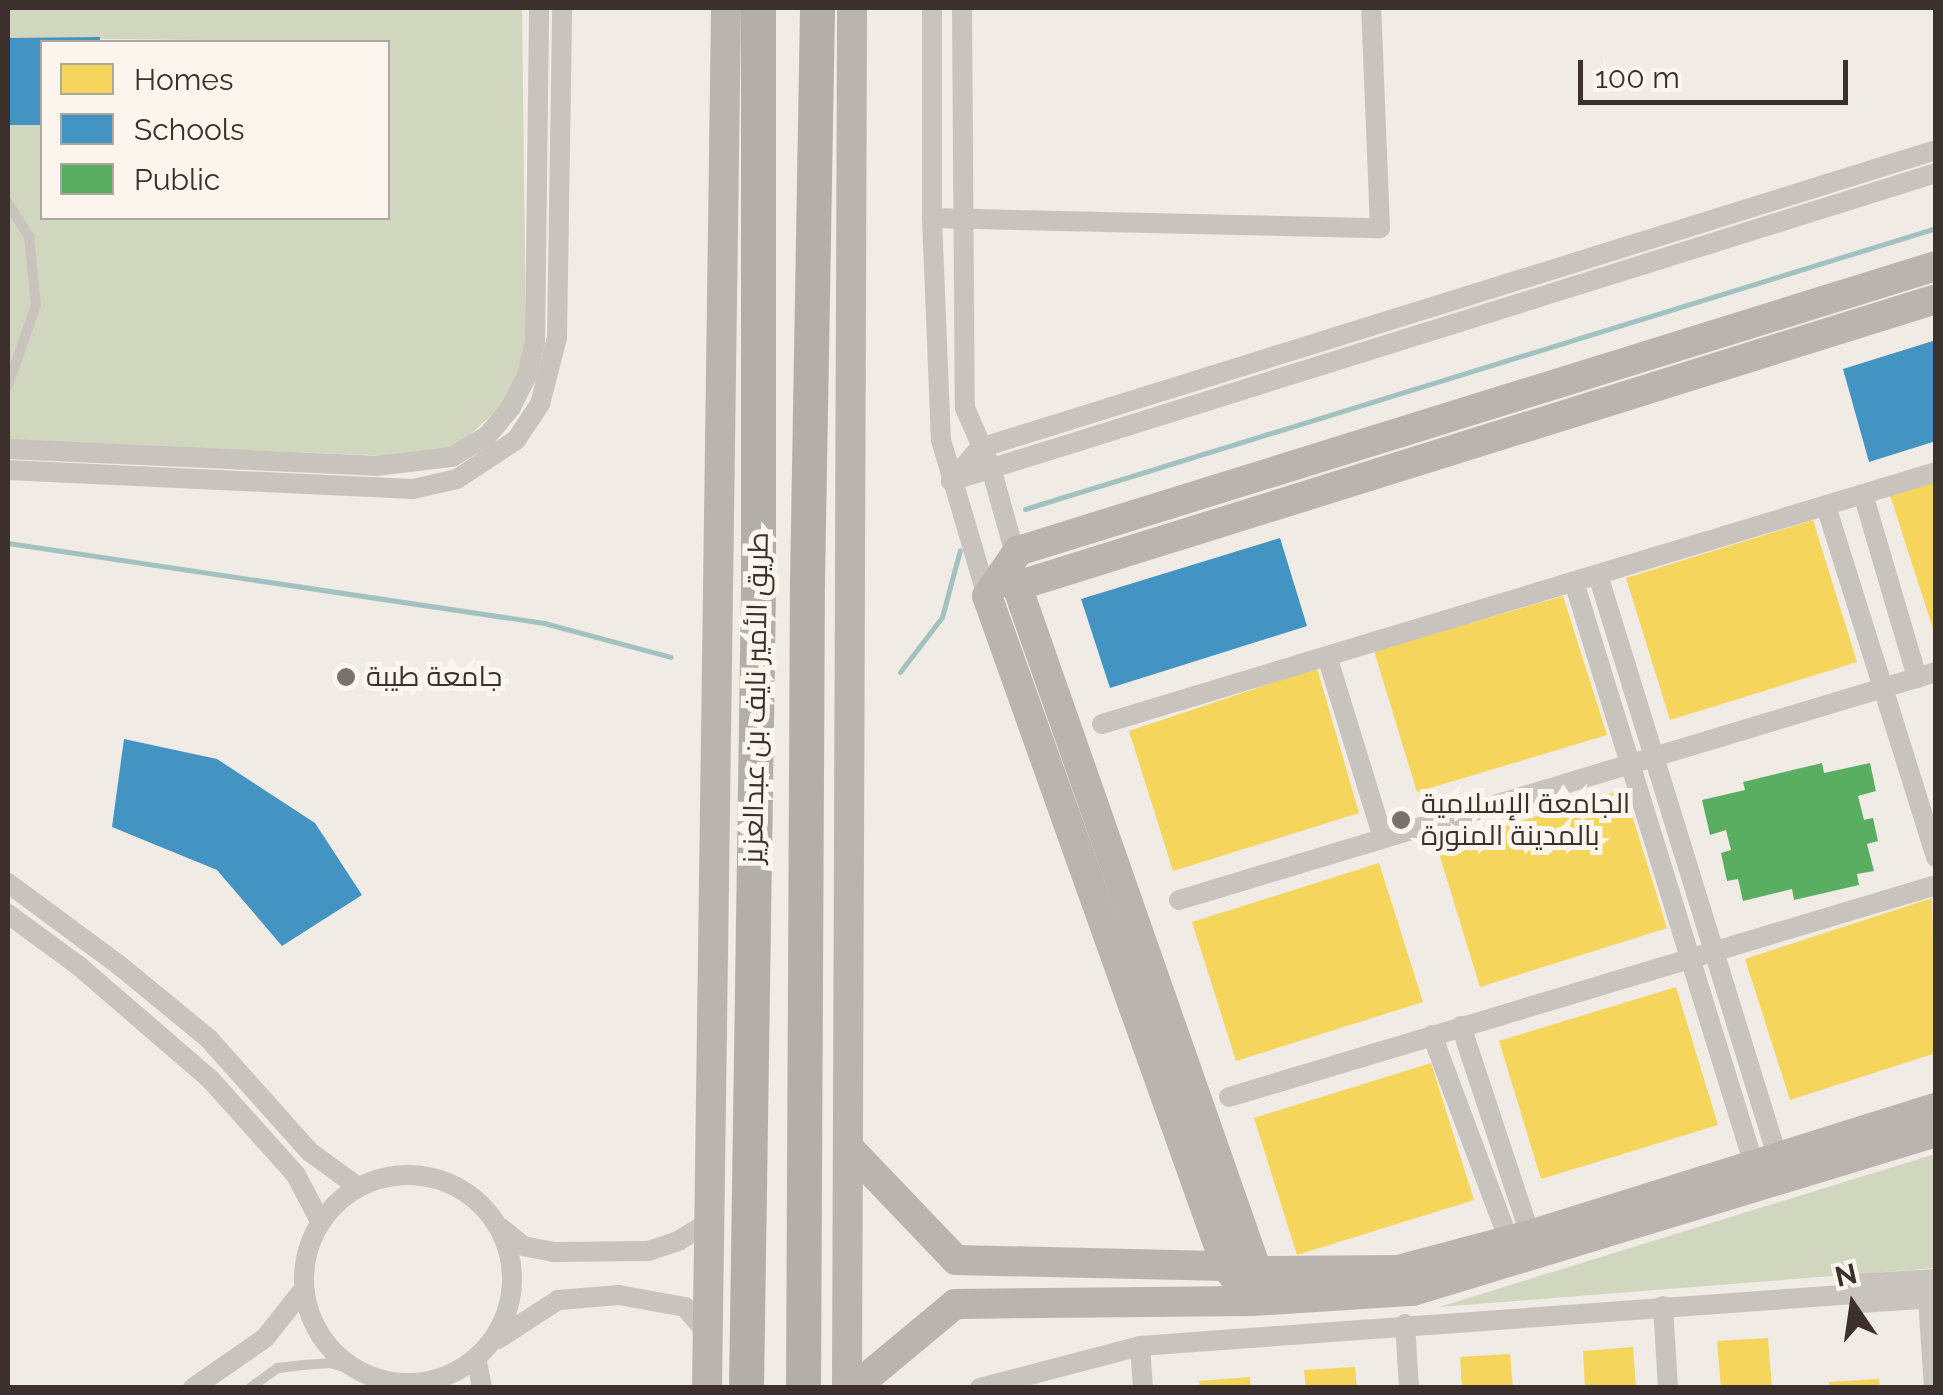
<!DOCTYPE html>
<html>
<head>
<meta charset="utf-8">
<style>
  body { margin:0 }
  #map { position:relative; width:1943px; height:1395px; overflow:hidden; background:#f0ebe5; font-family:Raleway,Cairo,sans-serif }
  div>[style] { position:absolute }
  .green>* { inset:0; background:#d1d6bf }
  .homes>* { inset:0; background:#f6d55c }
  .schools>* { inset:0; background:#4393c3 }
  .public>* { inset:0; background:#5aae61 }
  .stream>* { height:5px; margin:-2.5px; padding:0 2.5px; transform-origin:2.5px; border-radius:2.5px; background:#a1c2c1 }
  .service>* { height:10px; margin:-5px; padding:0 5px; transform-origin:5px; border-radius:5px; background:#c9c3be }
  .minor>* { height:20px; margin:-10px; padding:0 10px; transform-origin:10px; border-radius:10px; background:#c9c3be }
  .minor>.ring { margin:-10px; padding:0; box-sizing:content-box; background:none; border:20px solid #c9c3be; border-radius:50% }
  .secondary>* { height:30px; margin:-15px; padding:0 15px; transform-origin:15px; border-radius:15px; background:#bab3ae }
  .trunk>* { height:35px; margin:-17.5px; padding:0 17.5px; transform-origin:17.5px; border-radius:17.5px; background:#b4aea8 }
  .dots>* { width:28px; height:28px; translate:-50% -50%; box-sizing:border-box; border:5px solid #fbf5ee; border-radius:50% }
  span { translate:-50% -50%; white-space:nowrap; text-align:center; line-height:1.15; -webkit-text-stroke:10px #fbf5ee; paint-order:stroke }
  .poi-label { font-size:28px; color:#3b302b }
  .left { translate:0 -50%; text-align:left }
  .street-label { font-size:28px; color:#3b302b }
  .frame { position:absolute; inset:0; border:10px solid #3b302b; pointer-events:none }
  .legend { position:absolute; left:40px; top:40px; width:350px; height:180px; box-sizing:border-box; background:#fbf5ee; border:2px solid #aea6a0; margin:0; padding:12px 18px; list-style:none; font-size:30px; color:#3b302b }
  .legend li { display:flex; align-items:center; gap:20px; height:50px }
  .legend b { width:50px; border:2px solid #aea6a0 }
  .north { position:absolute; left:1803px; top:1255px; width:100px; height:100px; -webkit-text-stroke:8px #fbf5ee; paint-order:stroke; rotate:347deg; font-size:28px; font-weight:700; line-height:40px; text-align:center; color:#3b302b }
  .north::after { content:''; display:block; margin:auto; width:35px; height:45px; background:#3b302b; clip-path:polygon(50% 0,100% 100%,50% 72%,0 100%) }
  .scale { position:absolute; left:1578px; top:60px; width:270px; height:45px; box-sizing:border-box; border:5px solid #3b302b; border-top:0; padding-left:12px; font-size:30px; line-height:35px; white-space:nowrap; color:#3b302b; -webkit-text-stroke:8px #fbf5ee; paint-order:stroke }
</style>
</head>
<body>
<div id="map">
  <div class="green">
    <i style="clip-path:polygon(8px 8px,522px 8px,526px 343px,520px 373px,506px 401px,454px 450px,420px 457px,8px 441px,8px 125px,42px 125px,42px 218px,388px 218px,388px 42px,8px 38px)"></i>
    <i style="clip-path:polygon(1935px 1154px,1935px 1268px,1439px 1307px)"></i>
  </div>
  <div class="homes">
    <i style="clip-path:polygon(1936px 481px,1936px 635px,1935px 635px,1890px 495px)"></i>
    <i style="clip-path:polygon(1813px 520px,1857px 662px,1670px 720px,1626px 578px)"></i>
    <i style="clip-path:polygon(1563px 596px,1607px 735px,1417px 792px,1374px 651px)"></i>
    <i style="clip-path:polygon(1317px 668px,1359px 813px,1173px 871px,1129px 731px)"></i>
    <i style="clip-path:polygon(1624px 789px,1667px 928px,1480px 987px,1437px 847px)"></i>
    <i style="clip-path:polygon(1379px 863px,1423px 1002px,1236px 1061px,1192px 922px)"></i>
    <i style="clip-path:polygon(1932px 898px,1936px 1053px,1790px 1100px,1745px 959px)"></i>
    <i style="clip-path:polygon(1676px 987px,1718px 1125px,1541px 1179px,1499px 1041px)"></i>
    <i style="clip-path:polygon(1431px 1063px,1474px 1200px,1297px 1255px,1254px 1118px)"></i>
    <i style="clip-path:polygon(1768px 1338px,1772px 1388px,1721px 1388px,1717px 1341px)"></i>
    <i style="clip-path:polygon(1633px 1347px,1636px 1388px,1585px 1388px,1583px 1351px)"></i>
    <i style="clip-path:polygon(1510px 1354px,1513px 1388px,1462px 1388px,1460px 1357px)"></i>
    <i style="clip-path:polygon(1355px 1367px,1357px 1388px,1306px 1388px,1304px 1370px)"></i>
    <i style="clip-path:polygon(1250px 1377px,1251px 1388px,1200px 1388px,1199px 1381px)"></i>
    <i style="clip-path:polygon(1879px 1379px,1880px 1388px,1829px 1388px,1829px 1382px)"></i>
  </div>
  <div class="schools">
    <i style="clip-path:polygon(100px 37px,100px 42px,42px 42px,42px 125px,8px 125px,8px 38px)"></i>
    <i style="clip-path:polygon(1936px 340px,1936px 441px,1869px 462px,1843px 369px)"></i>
    <i style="clip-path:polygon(1280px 538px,1307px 626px,1110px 688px,1081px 599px)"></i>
    <i style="clip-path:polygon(124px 739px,217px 759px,315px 823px,362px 895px,282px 946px,217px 870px,112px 827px)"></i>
  </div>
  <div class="public">
    <i style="clip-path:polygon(1822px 763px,1824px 773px,1870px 763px,1876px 791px,1858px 796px,1864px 820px,1873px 818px,1878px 841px,1867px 844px,1874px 871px,1857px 874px,1859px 885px,1794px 900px,1792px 889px,1743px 901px,1738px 879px,1727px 881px,1721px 853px,1731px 850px,1726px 830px,1710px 835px,1702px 800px,1745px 790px,1743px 782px)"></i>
  </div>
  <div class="stream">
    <i style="left:1025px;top:509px;width:953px;rotate:-17.14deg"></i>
    <i style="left:8px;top:543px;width:542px;rotate:8.49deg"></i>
    <i style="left:544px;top:623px;width:131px;rotate:15deg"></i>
    <i style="left:900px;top:672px;width:69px;rotate:-52.6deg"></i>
    <i style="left:942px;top:617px;width:69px;rotate:-75deg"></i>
  </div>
  <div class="service">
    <i style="left:8px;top:203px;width:39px;rotate:58deg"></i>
    <i style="left:29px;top:236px;width:69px;rotate:84.2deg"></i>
    <i style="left:36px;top:305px;width:85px;rotate:109.3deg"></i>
    <i style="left:250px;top:1388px;width:34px;rotate:-36deg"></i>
    <i style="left:278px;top:1368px;width:25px;rotate:-7deg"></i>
    <i style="left:303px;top:1365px;width:27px;rotate:-4deg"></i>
    <i style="left:330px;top:1363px;width:37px;rotate:17deg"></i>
  </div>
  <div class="minor">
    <i style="left:932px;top:8px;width:210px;rotate:90deg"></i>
    <i style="left:932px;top:218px;width:222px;rotate:87.7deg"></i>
    <i style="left:941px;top:440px;width:163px;rotate:73.6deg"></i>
    <i style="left:987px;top:596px;width:7px;rotate:-16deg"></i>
    <i style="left:962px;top:8px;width:400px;rotate:89.6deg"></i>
    <i style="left:965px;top:408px;width:65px;rotate:66.6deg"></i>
    <i style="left:991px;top:468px;width:97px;rotate:74.4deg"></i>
    <i style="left:1936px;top:150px;width:1001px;rotate:162.69deg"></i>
    <i style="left:980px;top:448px;width:44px;rotate:131.3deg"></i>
    <i style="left:951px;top:481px;width:1032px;rotate:-17.36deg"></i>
    <i style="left:932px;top:218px;width:448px;rotate:1.3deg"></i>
    <i style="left:1380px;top:228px;width:220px;rotate:-92.3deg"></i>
    <i style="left:8px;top:449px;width:368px;rotate:2.6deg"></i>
    <i style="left:376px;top:466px;width:77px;rotate:-6.8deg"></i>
    <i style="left:452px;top:457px;width:41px;rotate:-31deg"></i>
    <i style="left:487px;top:436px;width:38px;rotate:-50deg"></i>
    <i style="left:511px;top:407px;width:36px;rotate:-63deg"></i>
    <i style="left:527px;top:375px;width:33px;rotate:-76deg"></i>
    <i style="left:535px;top:343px;width:335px;rotate:-89.3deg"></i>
    <i style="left:8px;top:470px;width:405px;rotate:2.7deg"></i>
    <i style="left:413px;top:489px;width:45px;rotate:-12.8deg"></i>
    <i style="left:457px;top:479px;width:71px;rotate:-33.5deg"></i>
    <i style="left:516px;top:440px;width:43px;rotate:-56.3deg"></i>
    <i style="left:540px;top:404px;width:68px;rotate:-75.6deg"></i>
    <i style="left:557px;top:338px;width:330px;rotate:-89.1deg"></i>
    <i style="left:1863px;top:494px;width:192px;rotate:73.6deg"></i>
    <i style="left:1826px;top:506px;width:368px;rotate:72.6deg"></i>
    <i style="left:1598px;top:575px;width:611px;rotate:72.87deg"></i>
    <i style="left:1574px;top:582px;width:610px;rotate:72.84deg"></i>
    <i style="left:1327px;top:656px;width:190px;rotate:72.9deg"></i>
    <i style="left:1102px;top:724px;width:871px;rotate:-16.81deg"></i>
    <i style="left:8px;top:883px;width:138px;rotate:36.5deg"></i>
    <i style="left:119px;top:965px;width:115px;rotate:39.4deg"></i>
    <i style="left:208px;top:1038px;width:153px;rotate:48.2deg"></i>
    <i style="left:310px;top:1152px;width:59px;rotate:36.1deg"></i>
    <i style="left:1179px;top:900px;width:791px;rotate:-16.76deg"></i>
    <i style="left:8px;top:914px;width:88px;rotate:36.2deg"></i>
    <i style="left:79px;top:966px;width:173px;rotate:40.8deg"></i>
    <i style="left:210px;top:1079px;width:129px;rotate:48.1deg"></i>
    <i style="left:296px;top:1175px;width:52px;rotate:62.4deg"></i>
    <i style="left:1461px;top:1026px;width:220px;rotate:71.7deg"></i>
    <i style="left:1432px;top:1035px;width:220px;rotate:69.5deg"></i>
    <i style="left:1229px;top:1097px;width:738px;rotate:-16.69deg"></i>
    <i class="ring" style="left:304px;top:1175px;width:188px;height:188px"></i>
    <i style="left:501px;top:1228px;width:28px;rotate:39deg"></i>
    <i style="left:523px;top:1246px;width:32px;rotate:11deg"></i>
    <i style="left:554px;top:1252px;width:94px;rotate:-0.6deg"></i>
    <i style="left:648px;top:1251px;width:32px;rotate:-18deg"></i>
    <i style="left:678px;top:1241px;width:37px;rotate:-31deg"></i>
    <i style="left:1855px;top:1294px;width:10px;rotate:-96deg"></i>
    <i style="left:1854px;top:1284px;width:82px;rotate:-3.5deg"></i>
    <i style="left:1928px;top:1298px;width:90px;rotate:86.2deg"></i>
    <i style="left:1663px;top:1306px;width:82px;rotate:86.5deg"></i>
    <i style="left:1405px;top:1324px;width:64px;rotate:86.4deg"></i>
    <i style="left:498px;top:1339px;width:72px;rotate:-33deg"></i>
    <i style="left:558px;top:1300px;width:61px;rotate:-4.7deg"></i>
    <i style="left:619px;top:1295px;width:67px;rotate:10.3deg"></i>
    <i style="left:685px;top:1307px;width:33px;rotate:50deg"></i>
    <i style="left:1140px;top:1346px;width:42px;rotate:85.9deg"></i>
    <i style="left:476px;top:1357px;width:32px;rotate:79deg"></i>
    <i style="left:193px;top:1388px;width:88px;rotate:-34.8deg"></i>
    <i style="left:265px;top:1338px;width:61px;rotate:-51.6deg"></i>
    <i style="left:980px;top:1388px;width:165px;rotate:-14.7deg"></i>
    <i style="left:1140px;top:1346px;width:717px;rotate:-4.16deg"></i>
    <i style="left:1855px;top:1294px;width:10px;rotate:61deg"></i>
    <i style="left:1860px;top:1303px;width:76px;rotate:-3.8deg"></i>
  </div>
  <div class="secondary">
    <i style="left:849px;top:1148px;width:155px;rotate:46.3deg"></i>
    <i style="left:956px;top:1260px;width:270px;rotate:1.3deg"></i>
    <i style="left:1226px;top:1266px;width:31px;rotate:9deg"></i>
    <i style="left:1257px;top:1271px;width:141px;rotate:-0.4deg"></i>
    <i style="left:1398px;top:1270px;width:137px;rotate:-14.9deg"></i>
    <i style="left:1530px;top:1235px;width:425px;rotate:-17.4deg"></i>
    <i style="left:1252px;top:1301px;width:44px;rotate:-126.6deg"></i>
    <i style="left:1226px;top:1266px;width:711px;rotate:-109.63deg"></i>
    <i style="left:987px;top:596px;width:55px;rotate:-55.4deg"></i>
    <i style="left:1018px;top:551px;width:961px;rotate:-17.25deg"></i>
    <i style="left:1252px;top:1301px;width:30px;rotate:-81deg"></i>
    <i style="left:1257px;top:1271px;width:726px;rotate:-109.31deg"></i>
    <i style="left:1017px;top:586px;width:963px;rotate:-17.34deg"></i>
    <i style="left:707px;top:1388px;width:1380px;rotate:-89.21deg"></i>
    <i style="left:847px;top:1388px;width:1380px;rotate:-89.79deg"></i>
    <i style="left:854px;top:1388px;width:131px;rotate:-39.7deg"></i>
    <i style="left:955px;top:1304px;width:297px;rotate:-0.6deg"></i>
    <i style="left:1252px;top:1301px;width:161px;rotate:-3.6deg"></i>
    <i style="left:1413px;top:1291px;width:547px;rotate:-16.91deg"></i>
  </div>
  <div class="trunk">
    <i style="left:746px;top:1388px;width:800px;rotate:-89.14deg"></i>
    <i style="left:758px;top:588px;width:580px;rotate:-90deg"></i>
    <i style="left:803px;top:1388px;width:806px;rotate:-89.72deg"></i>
    <i style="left:807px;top:582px;width:574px;rotate:-89deg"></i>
  </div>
  <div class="dots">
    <i style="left:346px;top:677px;background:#7a716c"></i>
    <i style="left:1401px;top:820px;background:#7a716c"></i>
  </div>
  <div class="poi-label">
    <span class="left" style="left:366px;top:677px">جامعة طيبة</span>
    <span class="left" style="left:1421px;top:820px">الجامعة الإسلامية<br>بالمدينة المنورة</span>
  </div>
  <div class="street-label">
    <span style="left:756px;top:698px;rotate:-89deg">طريق الأمير نايف بن عبدالعزيز</span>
  </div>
  <div class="frame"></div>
  <ul class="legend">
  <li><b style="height:28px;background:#f6d55c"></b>Homes</li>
  <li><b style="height:28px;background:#4393c3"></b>Schools</li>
  <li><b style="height:28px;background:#5aae61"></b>Public</li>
  </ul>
  <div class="north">N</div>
  <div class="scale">100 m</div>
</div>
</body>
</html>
